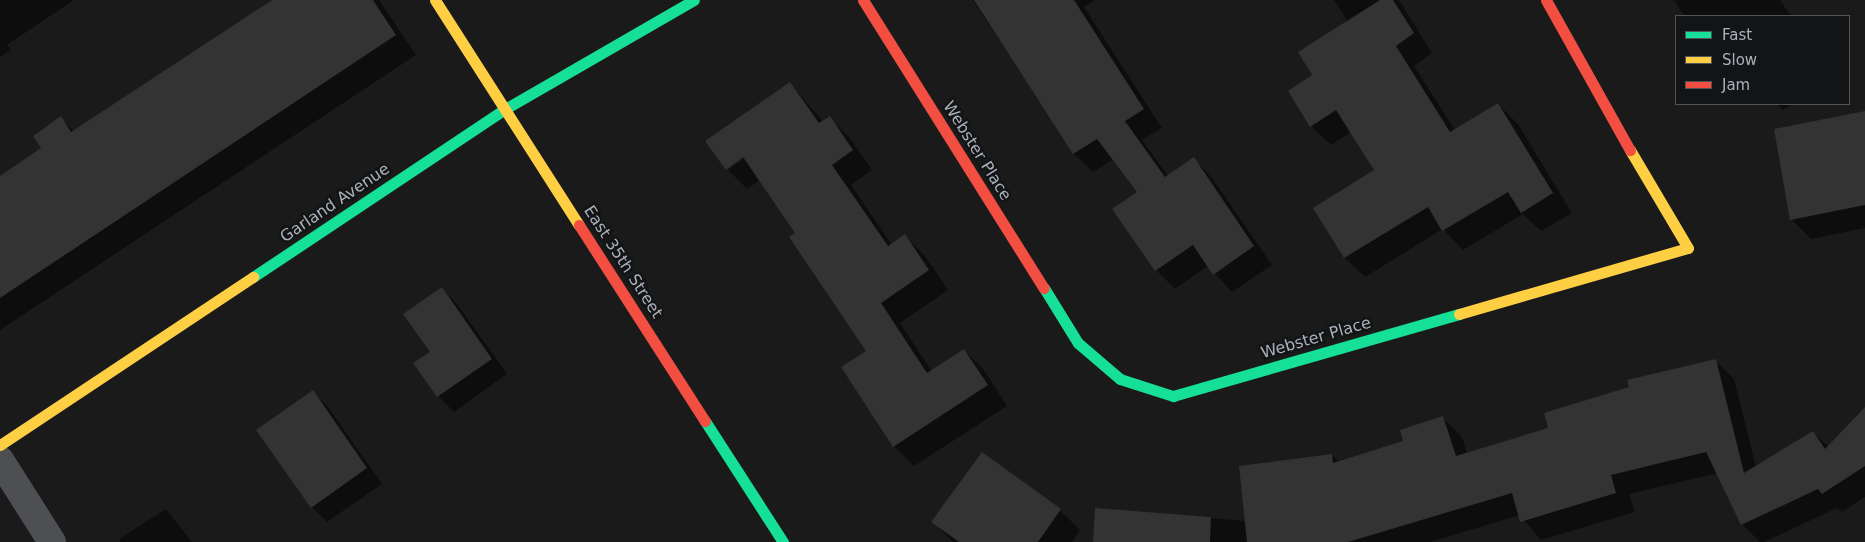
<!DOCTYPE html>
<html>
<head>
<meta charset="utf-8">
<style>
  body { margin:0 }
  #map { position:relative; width:1865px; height:542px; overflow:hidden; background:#1a1a1a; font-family:"DejaVu Sans",sans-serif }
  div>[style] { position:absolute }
  .shadow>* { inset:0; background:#0007 }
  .building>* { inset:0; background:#333334 }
  .street>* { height:28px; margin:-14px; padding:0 14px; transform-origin:14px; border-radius:14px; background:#4e4f52 }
  .fast>* { height:11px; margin:-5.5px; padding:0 5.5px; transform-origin:5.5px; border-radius:5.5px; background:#16e098 }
  .slow>* { height:11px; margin:-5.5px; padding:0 5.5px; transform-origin:5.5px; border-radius:5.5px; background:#ffcf43 }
  .jam>* { height:11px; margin:-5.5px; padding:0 5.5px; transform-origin:5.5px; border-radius:5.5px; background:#f24e42 }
  span { translate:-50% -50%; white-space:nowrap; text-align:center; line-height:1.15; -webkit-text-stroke:5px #131416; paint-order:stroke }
  .street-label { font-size:16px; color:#abb1ba }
  .legend { position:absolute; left:1675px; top:15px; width:175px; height:90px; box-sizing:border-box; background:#131416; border:1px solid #505358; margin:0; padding:6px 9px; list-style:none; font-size:15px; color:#abb1ba }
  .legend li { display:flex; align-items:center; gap:10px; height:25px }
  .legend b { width:25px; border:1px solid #505358 }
</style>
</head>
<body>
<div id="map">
  <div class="shadow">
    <i style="clip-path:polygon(0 0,74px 0,7px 45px,11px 50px,0 57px)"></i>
    <i style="clip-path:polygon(272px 0,379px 0,416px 55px,0 330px,0 178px,43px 148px,60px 118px,74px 131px)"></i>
    <i style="clip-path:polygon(973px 0,1095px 0,1084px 7px,1162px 128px,1142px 140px,1168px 176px,1194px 159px,1212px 178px,1272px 265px,1232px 292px,1208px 266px,1175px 289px,1156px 270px,1114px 209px,1139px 193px,1114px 159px,1093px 172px,1074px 154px)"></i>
    <i style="clip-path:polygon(1334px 0,1399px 0,1432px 53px,1414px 66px,1455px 130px,1498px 104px,1518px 124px,1572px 213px,1541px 231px,1523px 214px,1463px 250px,1443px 229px,1365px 277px,1345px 258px,1315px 208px,1376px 170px,1351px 132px,1331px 145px,1311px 126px,1314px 75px,1348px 22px)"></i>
    <i style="clip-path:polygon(1674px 0,1780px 0,1791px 16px,1684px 16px)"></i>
    <i style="clip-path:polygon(evenodd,790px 83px,823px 122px,829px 117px,849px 137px,872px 170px,851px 185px,892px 245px,905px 236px,925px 256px,948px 290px,900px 323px,932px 372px,964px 350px,984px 370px,1007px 406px,914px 466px,894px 446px,843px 368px,868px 351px,790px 238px,797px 233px,760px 180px,747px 189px,727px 169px,707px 141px,790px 83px,747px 153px,749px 155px,729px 169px,729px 166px,747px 153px)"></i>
    <i style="clip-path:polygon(1777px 104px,1793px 104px,1783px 110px)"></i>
    <i style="clip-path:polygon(1865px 112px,1865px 228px,1811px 239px,1791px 219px)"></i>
    <i style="clip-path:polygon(442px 288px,457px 304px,507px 374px,454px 412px,438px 396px,431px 352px)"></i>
    <i style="clip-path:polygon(1715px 360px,1734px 379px,1756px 467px,1813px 432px,1829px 447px,1865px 409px,1865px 497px,1842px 512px,1837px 508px,1764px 542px,1760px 542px,1742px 524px,1718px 473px,1629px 494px,1635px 512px,1541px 540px,1520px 515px,1430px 542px,1094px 542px,1096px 509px,1246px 521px,1332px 455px,1339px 462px,1404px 442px,1443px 418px,1462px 437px,1467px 453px,1550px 428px)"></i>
    <i style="clip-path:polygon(313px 392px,328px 407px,382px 484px,327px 522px,312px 507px)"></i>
    <i style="clip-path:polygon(983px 454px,1060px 510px,1080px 530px,1072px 542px,953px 542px,933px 522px)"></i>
    <i style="clip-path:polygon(166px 509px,192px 542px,121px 542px,119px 539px)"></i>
  </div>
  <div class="building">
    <i style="clip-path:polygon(272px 0,373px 0,396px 35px,0 298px,0 176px,41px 148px,33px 136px,61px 116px,71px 132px)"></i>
    <i style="clip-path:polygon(974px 0,1074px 0,1144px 109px,1125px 121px,1165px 177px,1194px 157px,1254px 246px,1213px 275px,1193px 245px,1155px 271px,1112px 209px,1137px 192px,1097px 139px,1073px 154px)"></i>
    <i style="clip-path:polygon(1380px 0,1393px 0,1414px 33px,1396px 46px,1450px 132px,1498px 103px,1553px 193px,1521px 213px,1508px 192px,1442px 231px,1428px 207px,1344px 258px,1313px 208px,1374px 170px,1336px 110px,1310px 127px,1288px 91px,1312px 75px,1298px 52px)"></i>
    <i style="clip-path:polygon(790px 82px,819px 123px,830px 116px,853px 150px,832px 165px,888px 246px,905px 234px,929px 270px,881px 303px,927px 373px,964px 349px,988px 385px,893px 447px,841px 367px,866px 351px,789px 237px,795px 233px,743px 157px,726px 170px,705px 141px)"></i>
    <i style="clip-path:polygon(1865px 111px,1865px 205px,1790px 220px,1774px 129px)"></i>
    <i style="clip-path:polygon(442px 287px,492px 359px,437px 397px,413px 363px,430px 352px,403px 314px)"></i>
    <i style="clip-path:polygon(1716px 359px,1744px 473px,1813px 431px,1825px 449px,1865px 407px,1865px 466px,1822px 494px,1818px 489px,1741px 525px,1706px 452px,1611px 475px,1616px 493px,1520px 522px,1512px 493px,1348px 542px,1247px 542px,1239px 466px,1332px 454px,1333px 463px,1403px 441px,1400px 430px,1443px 416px,1456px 456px,1548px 428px,1544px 413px,1629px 387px,1627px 380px)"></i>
    <i style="clip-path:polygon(313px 390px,367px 468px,311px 508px,256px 430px)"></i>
    <i style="clip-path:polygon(982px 452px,1061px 509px,1038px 542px,959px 542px,931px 522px)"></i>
    <i style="clip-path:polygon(1095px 508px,1211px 517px,1210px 542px,1093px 542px)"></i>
  </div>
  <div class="street">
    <i style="left:0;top:460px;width:97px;rotate:57.6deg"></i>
  </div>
  <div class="fast">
    <i style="left:253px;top:277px;width:303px;rotate:-33.7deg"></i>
    <i style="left:505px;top:109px;width:218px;rotate:-30deg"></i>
    <i style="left:1044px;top:288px;width:65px;rotate:58.3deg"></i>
    <i style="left:1078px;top:343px;width:55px;rotate:40.6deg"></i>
    <i style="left:1120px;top:379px;width:56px;rotate:17.8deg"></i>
    <i style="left:1173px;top:396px;width:298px;rotate:-16deg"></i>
    <i style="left:705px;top:421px;width:144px;rotate:57.2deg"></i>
  </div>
  <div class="slow">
    <i style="left:435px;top:0;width:267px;rotate:57.4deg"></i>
    <i style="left:1459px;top:314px;width:238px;rotate:-16.1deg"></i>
    <i style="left:1688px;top:248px;width:114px;rotate:-120.6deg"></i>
    <i style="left:0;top:445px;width:304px;rotate:-33.6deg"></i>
  </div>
  <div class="jam">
    <i style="left:863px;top:0;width:340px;rotate:57.9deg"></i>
    <i style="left:1546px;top:0;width:172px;rotate:60.8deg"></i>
    <i style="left:579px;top:225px;width:233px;rotate:57.3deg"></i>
  </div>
  <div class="street-label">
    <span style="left:977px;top:151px;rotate:58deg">Webster Place</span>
    <span style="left:335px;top:203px;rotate:-34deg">Garland Avenue</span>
    <span style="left:623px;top:262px;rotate:57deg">East 35th Street</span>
    <span style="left:1316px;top:338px;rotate:-16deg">Webster Place</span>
  </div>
  <ul class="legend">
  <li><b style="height:6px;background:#16e098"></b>Fast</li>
  <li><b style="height:6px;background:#ffcf43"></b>Slow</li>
  <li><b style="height:6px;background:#f24e42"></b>Jam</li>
  </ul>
</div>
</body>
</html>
